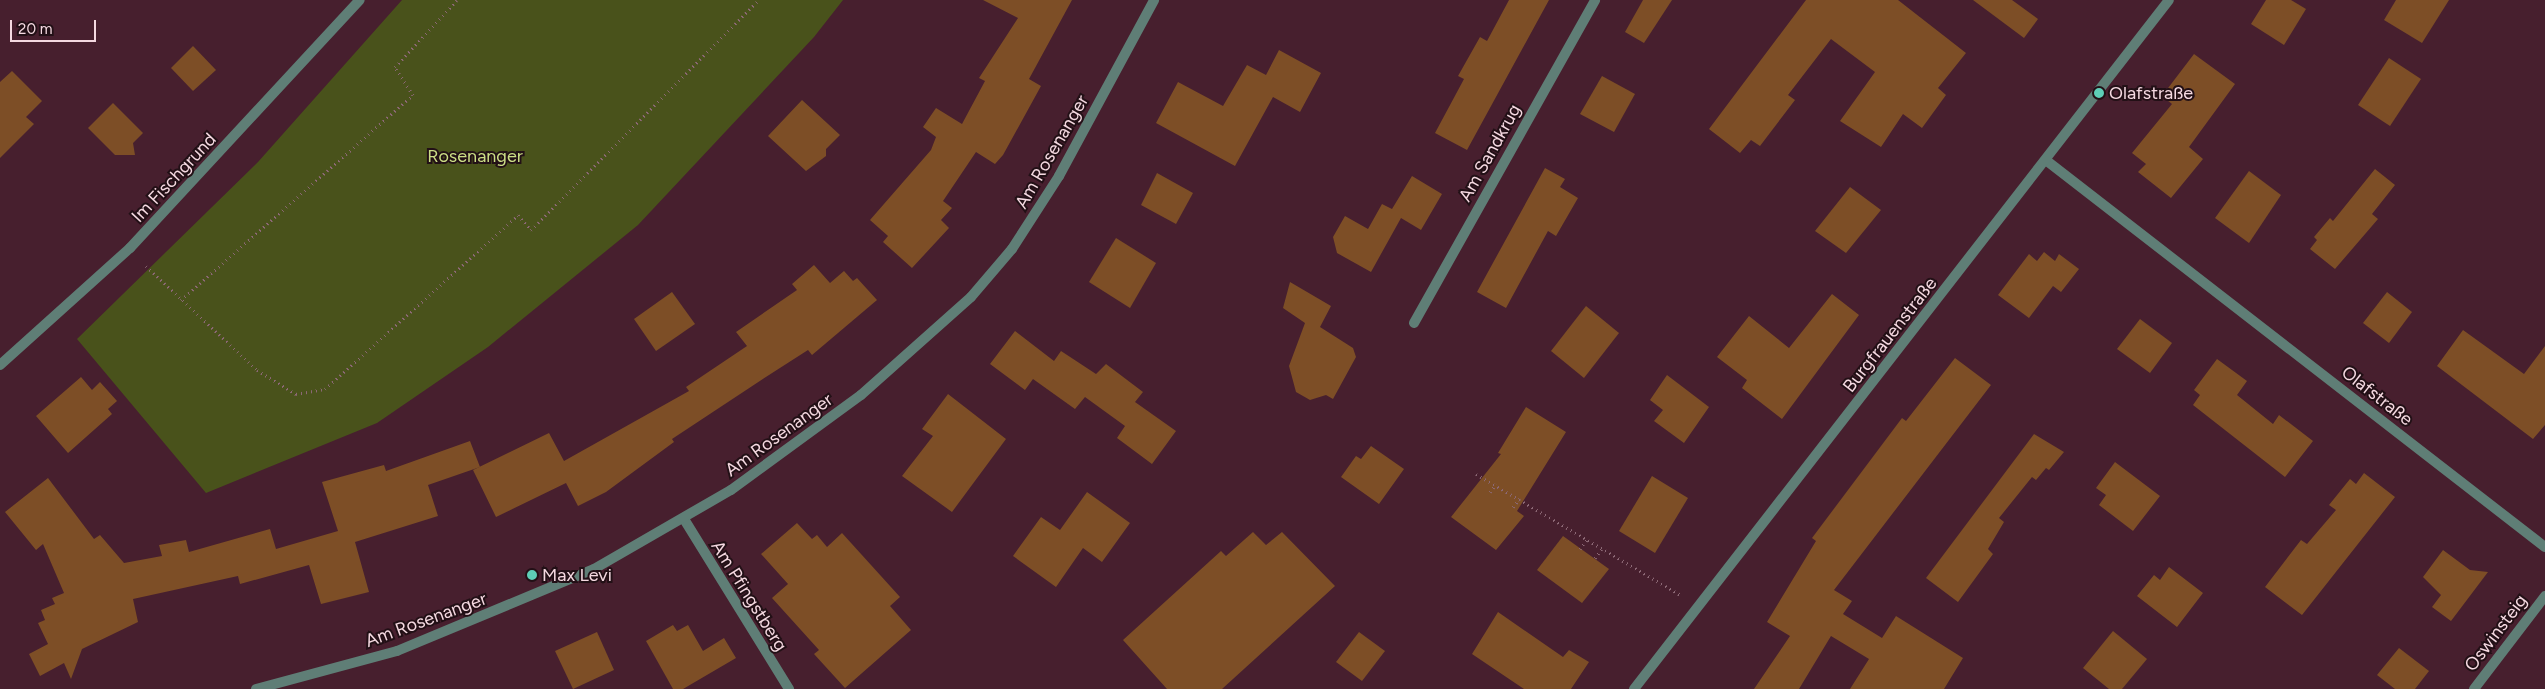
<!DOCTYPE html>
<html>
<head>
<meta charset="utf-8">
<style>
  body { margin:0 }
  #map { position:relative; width:2545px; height:689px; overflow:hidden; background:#471f2e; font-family:Figtree,sans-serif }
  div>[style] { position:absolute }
  .green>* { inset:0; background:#49521b }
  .building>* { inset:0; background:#7d4e26 }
  .path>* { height:3px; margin-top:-1.5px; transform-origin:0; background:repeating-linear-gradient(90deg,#8c6875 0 1px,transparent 0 5px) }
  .minor>* { height:10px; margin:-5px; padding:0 5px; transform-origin:5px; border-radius:5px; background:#5f7e76 }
  .dots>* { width:14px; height:14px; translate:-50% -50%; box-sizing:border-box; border:2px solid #221016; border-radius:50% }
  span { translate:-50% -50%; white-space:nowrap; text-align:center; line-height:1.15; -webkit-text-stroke:4px #221016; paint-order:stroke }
  .poi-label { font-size:18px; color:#f5d9e1 }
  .left { translate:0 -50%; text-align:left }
  .street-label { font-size:18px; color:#f5d9e1 }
  .park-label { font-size:18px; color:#cbdd85 }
  .scale { position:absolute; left:10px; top:20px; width:86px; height:22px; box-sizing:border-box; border:2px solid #f5d9e1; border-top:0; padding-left:6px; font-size:15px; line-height:18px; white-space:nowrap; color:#f5d9e1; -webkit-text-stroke:4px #221016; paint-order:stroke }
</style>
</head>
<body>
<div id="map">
  <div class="green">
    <i style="clip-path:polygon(402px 0,843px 0,814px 37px,638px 225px,488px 347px,377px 423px,206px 493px,77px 339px,258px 162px)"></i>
  </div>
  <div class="building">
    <i style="clip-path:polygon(983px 0,1072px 0,1029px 79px,1041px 86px,1003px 155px,995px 164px,976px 152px,943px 201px,952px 208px,941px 220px,949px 228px,912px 268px,883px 242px,888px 236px,870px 220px,931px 150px,936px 137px,923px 127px,936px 108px,962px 124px,985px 81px,979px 78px,1018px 18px)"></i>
    <i style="clip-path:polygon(1509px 0,1549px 0,1467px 150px,1435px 133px,1464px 79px,1458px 76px,1480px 37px,1487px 41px)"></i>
    <i style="clip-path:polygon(1643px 0,1672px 0,1644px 43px,1625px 32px)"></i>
    <i style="clip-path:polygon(1806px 0,1898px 0,1966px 53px,1938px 88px,1946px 95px,1922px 128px,1903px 114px,1881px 147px,1840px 121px,1875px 72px,1831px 39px,1788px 95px,1795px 100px,1760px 146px,1751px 140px,1740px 153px,1709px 129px)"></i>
    <i style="clip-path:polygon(1973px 0,2012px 0,2038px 19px,2024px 38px)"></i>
    <i style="clip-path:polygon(2266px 0,2291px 0,2306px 9px,2284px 45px,2251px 24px)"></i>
    <i style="clip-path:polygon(2396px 0,2449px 0,2422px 43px,2384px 20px)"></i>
    <i style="clip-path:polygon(193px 46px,216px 70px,193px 91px,171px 68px)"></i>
    <i style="clip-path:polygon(1279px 50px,1321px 73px,1300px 112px,1273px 97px,1235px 166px,1156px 123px,1178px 82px,1223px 106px,1247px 65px,1266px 75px)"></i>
    <i style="clip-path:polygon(2194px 54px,2235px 84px,2189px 147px,2203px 159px,2171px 198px,2138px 172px,2146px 164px,2132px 153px,2172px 104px,2162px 96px)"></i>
    <i style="clip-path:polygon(2389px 58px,2421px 79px,2390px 126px,2358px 105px)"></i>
    <i style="clip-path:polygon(12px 71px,42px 101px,26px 117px,34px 124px,0 158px,0 82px)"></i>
    <i style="clip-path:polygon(1602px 76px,1635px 94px,1614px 132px,1580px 114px)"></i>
    <i style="clip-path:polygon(802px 100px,840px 135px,826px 149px,826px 156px,806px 171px,768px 136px)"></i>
    <i style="clip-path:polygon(113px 103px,143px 133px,133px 143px,135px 155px,115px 155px,88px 128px)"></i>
    <i style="clip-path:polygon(1545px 168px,1565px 179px,1560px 187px,1578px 198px,1556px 236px,1548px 231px,1506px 308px,1477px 292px)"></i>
    <i style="clip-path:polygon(2375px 169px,2395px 185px,2372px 214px,2378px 219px,2335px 269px,2310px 249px,2317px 240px,2314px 237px,2330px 218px,2333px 221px)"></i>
    <i style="clip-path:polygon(2249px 171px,2281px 195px,2249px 243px,2215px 218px)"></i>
    <i style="clip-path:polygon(1157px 173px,1193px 193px,1176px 224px,1141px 205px)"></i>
    <i style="clip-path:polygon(1412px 176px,1442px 194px,1421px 230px,1401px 218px,1371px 272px,1337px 253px,1333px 237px,1345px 216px,1368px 229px,1382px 204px,1392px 209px)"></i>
    <i style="clip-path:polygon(1850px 187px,1881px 210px,1846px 253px,1815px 231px)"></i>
    <i style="clip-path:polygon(1116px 238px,1156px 263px,1130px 308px,1089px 282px)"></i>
    <i style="clip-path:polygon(2044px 252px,2055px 261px,2059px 254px,2079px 269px,2061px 292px,2053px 286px,2029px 318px,1998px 295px,2029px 254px,2037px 261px)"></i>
    <i style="clip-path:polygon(814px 265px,830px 283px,844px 271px,853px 281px,857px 278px,877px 300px,812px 355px,808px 350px,769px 375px,672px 439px,674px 442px,606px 492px,578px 506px,566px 483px,496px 517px,473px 470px,549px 433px,564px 461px,689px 391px,686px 387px,747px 346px,736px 332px,797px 290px,792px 284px)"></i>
    <i style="clip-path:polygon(1290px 282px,1331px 306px,1320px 327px,1353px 348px,1356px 357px,1333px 399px,1326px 395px,1310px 400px,1296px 392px,1289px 366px,1305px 323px,1283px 308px)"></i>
    <i style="clip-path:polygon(672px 292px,695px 324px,656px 351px,634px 319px)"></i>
    <i style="clip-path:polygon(2387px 292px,2412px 312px,2389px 343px,2363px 323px)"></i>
    <i style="clip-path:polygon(1832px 294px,1859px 315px,1782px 419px,1742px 388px,1747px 380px,1717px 357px,1749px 316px,1789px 348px)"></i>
    <i style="clip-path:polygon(1586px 306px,1619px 333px,1584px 378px,1551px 351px)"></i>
    <i style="clip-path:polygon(2140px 319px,2172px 343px,2150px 373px,2117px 349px)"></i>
    <i style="clip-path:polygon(2463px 330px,2524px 374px,2545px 346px,2545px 425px,2533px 439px,2437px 366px)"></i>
    <i style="clip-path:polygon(1015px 331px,1054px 361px,1061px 351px,1096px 374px,1106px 364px,1143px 392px,1135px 402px,1176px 431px,1152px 464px,1117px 438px,1125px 426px,1085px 397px,1075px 409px,1033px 379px,1025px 390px,990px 364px)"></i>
    <i style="clip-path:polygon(1955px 358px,1991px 385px,1834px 590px,1852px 601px,1843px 614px,1882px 638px,1896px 616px,1963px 658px,1944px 689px,1850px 689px,1869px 659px,1831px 636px,1799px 689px,1754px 689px,1790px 636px,1767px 622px,1816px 541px,1812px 538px,1902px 418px,1906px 421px)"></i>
    <i style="clip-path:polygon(2217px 359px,2247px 381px,2237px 395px,2273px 424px,2279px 415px,2313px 441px,2285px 477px,2193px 405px,2200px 395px,2194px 390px)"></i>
    <i style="clip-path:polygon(1667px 375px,1709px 407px,1684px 443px,1654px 421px,1663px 410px,1650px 400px)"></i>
    <i style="clip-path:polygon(81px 377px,92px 390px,100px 382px,117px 401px,108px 409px,112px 414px,68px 453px,36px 416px)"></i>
    <i style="clip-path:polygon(948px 394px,1006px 439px,952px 512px,902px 476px,933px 436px,922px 429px)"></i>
    <i style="clip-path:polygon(1526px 407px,1566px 432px,1517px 511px,1524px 516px,1496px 550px,1451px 517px,1501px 454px,1498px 453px)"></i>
    <i style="clip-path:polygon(2034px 434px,2064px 452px,2049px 470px,2046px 468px,2036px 480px,2032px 477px,1999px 518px,2004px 522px,1988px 549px,1993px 554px,1958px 602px,1926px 578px)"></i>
    <i style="clip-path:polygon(470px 441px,480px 467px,428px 485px,438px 516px,355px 542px,369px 592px,321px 604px,309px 565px,240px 584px,238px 576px,133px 599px,138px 622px,82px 649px,71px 679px,64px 663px,40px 676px,29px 654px,48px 644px,38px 623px,45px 620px,41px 610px,55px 604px,52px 598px,64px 593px,43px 544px,36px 550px,5px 512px,48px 478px,94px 539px,100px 535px,124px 563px,162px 556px,159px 545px,186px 540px,189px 552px,270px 529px,276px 549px,338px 531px,322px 482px,384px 465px,386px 471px)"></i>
    <i style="clip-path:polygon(1371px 446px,1404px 469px,1379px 504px,1341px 477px,1356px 456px,1361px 459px)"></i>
    <i style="clip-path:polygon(2115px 462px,2160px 496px,2133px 531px,2099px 505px,2106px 495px,2096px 488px)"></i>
    <i style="clip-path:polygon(2364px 473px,2395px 497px,2302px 615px,2265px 587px,2301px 540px,2307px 544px,2336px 510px,2329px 505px,2350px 479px,2356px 484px)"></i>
    <i style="clip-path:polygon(1652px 476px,1688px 498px,1655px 553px,1619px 531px)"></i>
    <i style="clip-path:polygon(1087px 492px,1130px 523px,1102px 562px,1083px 548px,1056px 587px,1013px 556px,1041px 517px,1060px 530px)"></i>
    <i style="clip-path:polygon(797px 523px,812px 539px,817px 535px,827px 547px,842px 533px,900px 597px,890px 606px,911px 630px,845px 688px,814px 654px,819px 650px,772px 598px,788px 584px,761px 554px)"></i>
    <i style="clip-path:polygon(1253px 532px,1266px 545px,1282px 532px,1335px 586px,1222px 689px,1167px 689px,1123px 640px,1221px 551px,1226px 556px)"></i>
    <i style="clip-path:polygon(1563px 536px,1609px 569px,1582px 603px,1537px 570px)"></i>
    <i style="clip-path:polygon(2443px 550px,2470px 570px,2488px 572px,2451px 621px,2432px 607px,2441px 595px,2423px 577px)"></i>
    <i style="clip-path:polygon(2169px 567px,2203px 593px,2177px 627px,2137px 596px,2154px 575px,2160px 580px)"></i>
    <i style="clip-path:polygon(1498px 612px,1563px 657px,1569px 650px,1589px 662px,1571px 689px,1524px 689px,1472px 654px)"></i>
    <i style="clip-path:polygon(673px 625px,677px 631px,688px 625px,703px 651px,724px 638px,736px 658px,683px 689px,673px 689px,646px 641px)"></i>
    <i style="clip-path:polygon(2113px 631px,2147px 659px,2122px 689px,2109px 689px,2083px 668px)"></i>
    <i style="clip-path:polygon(597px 632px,614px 670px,573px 689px,555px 651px)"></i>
    <i style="clip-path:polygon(1359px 632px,1385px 651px,1362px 681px,1336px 662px)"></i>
    <i style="clip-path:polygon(2399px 648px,2429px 671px,2415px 689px,2395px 689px,2377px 675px)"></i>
  </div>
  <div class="path">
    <i style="left:146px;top:266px;width:152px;rotate:43.1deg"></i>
    <i style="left:257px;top:370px;width:46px;rotate:31.6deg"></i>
    <i style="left:296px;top:394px;width:29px;rotate:-10deg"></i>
    <i style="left:325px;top:389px;width:260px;rotate:-42deg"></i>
    <i style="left:518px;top:215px;width:20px;rotate:49deg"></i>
    <i style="left:531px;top:230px;width:324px;rotate:-45.3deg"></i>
    <i style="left:181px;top:300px;width:310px;rotate:-41.5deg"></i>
    <i style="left:413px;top:95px;width:33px;rotate:-123deg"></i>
    <i style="left:395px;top:67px;width:91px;rotate:-47.2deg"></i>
    <i style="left:1476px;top:474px;width:238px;rotate:30.6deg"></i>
    <i style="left:1490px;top:492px;width:10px;rotate:-53deg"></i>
    <i style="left:1513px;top:507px;width:11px;rotate:-52deg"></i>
    <i style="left:1580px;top:549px;width:14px;rotate:-56deg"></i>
    <i style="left:1595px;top:558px;width:14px;rotate:-54deg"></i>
  </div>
  <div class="minor">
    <i style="left:2047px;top:161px;width:630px;rotate:37.78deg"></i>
    <i style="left:1414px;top:323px;width:370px;rotate:-60.7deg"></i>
    <i style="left:0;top:365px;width:175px;rotate:-42deg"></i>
    <i style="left:130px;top:248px;width:338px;rotate:-47.2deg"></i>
    <i style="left:684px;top:519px;width:200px;rotate:58.3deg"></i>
    <i style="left:256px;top:689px;width:146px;rotate:-15.1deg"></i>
    <i style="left:397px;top:651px;width:213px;rotate:-22.6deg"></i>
    <i style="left:594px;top:569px;width:158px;rotate:-30deg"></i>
    <i style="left:731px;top:490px;width:161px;rotate:-36.2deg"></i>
    <i style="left:861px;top:395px;width:147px;rotate:-41.7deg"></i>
    <i style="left:971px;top:297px;width:63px;rotate:-49.5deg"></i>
    <i style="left:1012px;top:249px;width:87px;rotate:-57.2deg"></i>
    <i style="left:1059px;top:176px;width:200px;rotate:-61.6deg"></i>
    <i style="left:1634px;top:689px;width:872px;rotate:-52.17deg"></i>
    <i style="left:2474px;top:689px;width:117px;rotate:-52.6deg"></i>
  </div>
  <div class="dots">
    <i style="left:2099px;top:93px;background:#5eceb7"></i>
    <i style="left:532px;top:575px;background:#5eceb7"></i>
  </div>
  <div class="poi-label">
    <span class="left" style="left:2109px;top:93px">Olafstraße</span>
    <span class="left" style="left:542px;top:575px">Max Levi</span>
  </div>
  <div class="street-label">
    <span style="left:1052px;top:152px;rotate:-60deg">Am Rosenanger</span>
    <span style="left:1490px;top:153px;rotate:-61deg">Am Sandkrug</span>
    <span style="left:174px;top:178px;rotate:-47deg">Im Fischgrund</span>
    <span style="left:1890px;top:335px;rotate:-52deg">Burgfrauenstraße</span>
    <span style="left:2377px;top:396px;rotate:38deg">Olafstraße</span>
    <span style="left:779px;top:435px;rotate:-36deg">Am Rosenanger</span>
    <span style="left:749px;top:596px;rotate:58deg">Am Pfingstberg</span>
    <span style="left:426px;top:620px;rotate:-20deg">Am Rosenanger</span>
    <span style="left:2496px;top:633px;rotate:-53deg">Oswinsteig</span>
  </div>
  <div class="park-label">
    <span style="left:475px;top:156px">Rosenanger</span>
  </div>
  <div class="scale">20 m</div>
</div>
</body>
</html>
